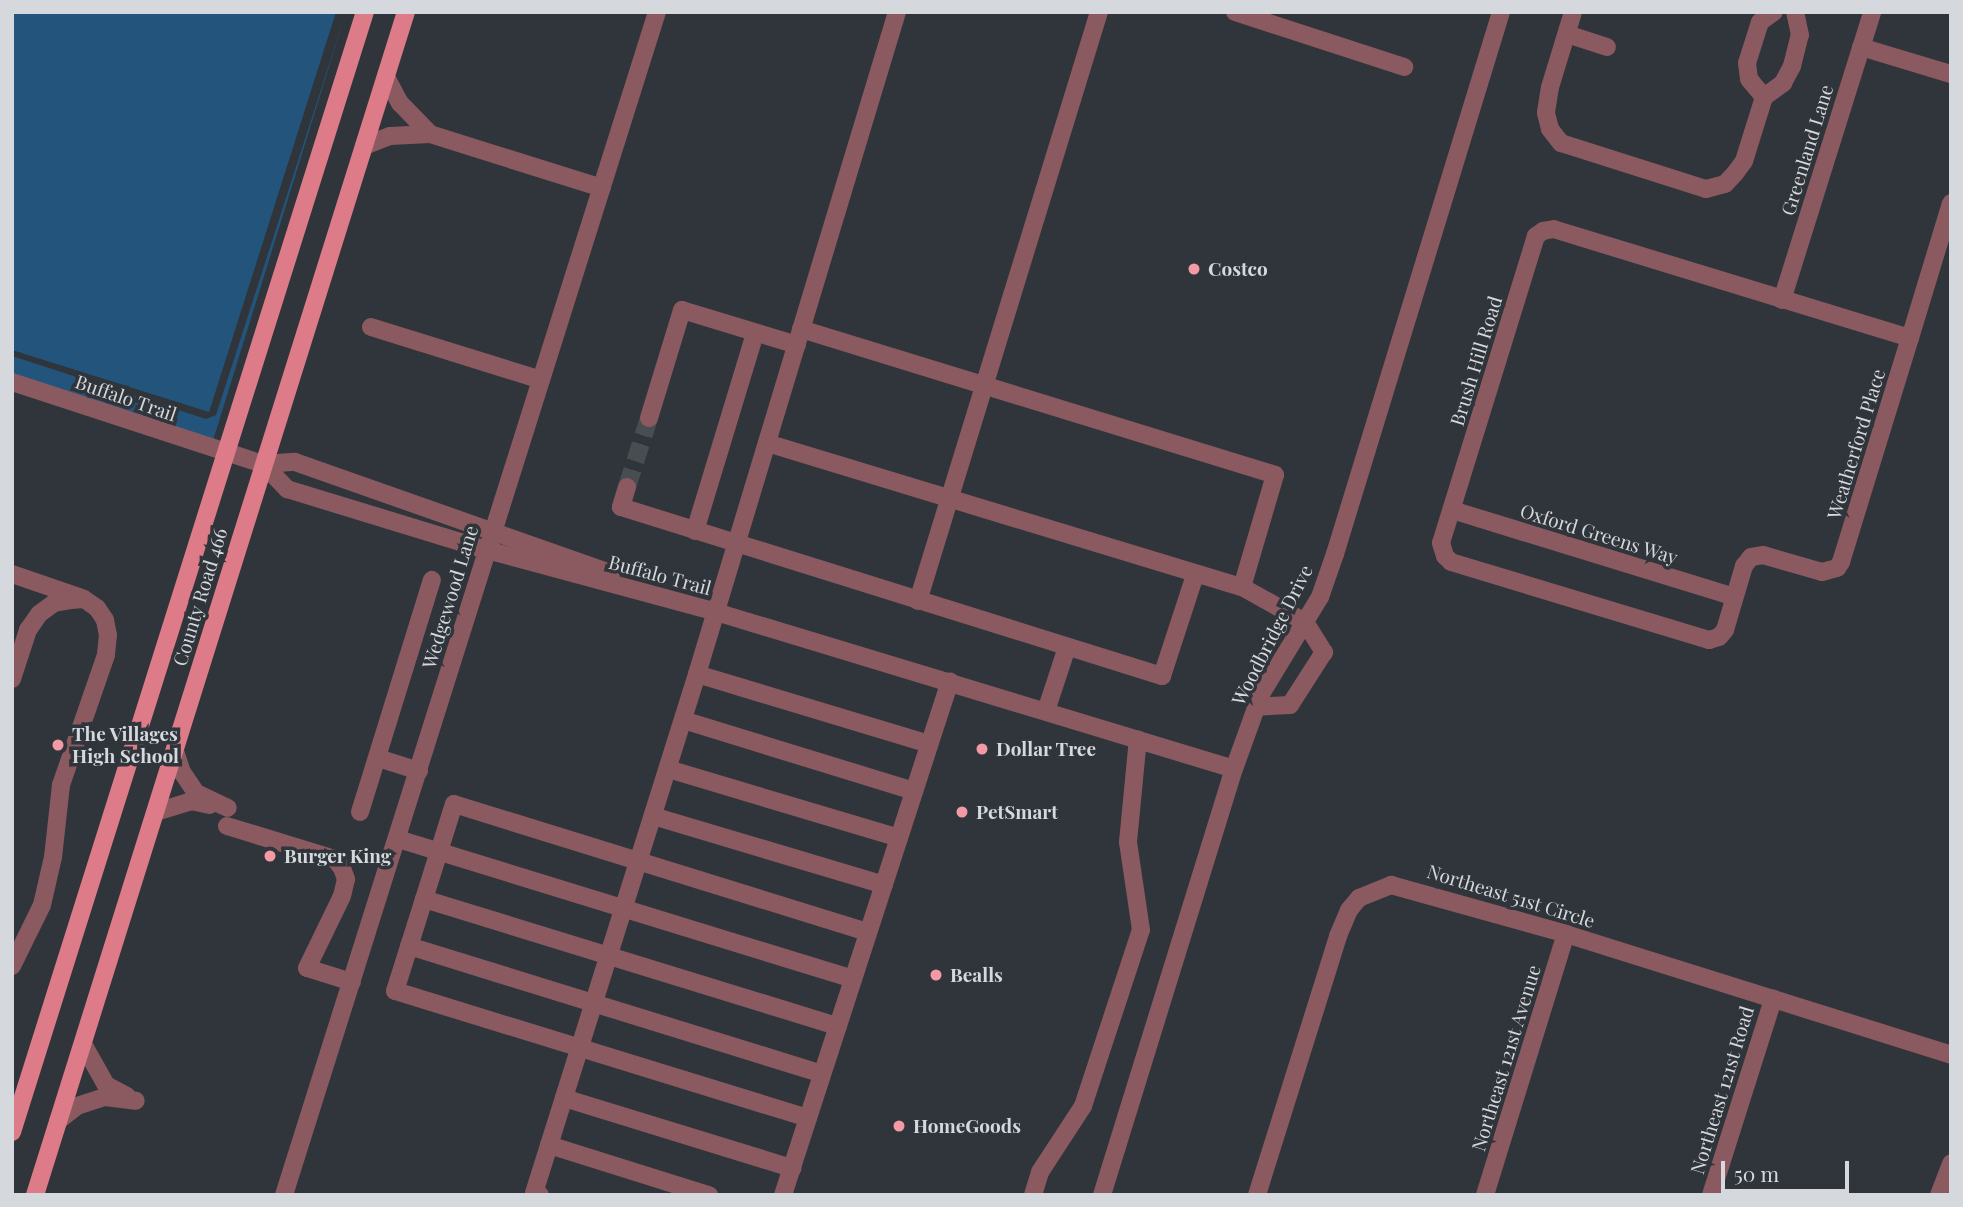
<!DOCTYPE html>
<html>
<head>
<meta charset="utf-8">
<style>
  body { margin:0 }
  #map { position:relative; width:1963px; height:1207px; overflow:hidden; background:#2f353a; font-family:"Playfair Display",serif }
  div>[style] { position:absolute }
  .green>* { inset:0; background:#23557c }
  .minor-tunnel>* { height:18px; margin-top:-9px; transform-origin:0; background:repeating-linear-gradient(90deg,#484d52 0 18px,transparent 0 27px) }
  .minor>* { height:18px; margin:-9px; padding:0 9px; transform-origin:9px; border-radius:9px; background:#8a5a60 }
  .major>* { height:18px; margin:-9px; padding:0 9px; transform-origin:9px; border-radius:9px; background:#dd7b89 }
  .dots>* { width:19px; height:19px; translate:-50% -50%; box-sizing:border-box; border:4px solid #2f353a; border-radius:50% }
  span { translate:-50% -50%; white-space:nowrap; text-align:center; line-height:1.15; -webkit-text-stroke:7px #2f353a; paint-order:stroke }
  .street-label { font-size:19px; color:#d5d8dc }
  .poi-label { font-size:19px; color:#d5d8dc; font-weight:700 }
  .left { translate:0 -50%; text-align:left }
  .frame { position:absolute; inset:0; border:14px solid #d5d8dc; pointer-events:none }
  .scale { position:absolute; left:1721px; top:1161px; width:128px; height:32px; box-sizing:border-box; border:4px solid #d5d8dc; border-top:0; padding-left:9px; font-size:21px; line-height:24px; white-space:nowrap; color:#d5d8dc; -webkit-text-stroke:5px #2f353a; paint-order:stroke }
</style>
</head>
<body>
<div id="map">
  <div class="green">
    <i style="clip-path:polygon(12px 12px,336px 12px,209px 412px,12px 350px)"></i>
    <i style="clip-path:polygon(346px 12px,211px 447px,12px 383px,12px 356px,206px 419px,216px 415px)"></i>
  </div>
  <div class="minor-tunnel">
    <i style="left:627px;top:487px;width:72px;rotate:-72.3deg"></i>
  </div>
  <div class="minor">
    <i style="left:1235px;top:12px;width:178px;rotate:18deg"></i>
    <i style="left:1573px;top:12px;width:78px;rotate:107deg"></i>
    <i style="left:1550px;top:87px;width:26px;rotate:99deg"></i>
    <i style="left:1546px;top:113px;width:16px;rotate:76deg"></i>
    <i style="left:1550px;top:129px;width:18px;rotate:52deg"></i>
    <i style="left:1561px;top:143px;width:152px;rotate:17.6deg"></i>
    <i style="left:1706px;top:189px;width:20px;rotate:-15deg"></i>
    <i style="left:1725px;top:184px;width:16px;rotate:-47deg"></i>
    <i style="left:1736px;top:172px;width:14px;rotate:-54deg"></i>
    <i style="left:1744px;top:161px;width:67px;rotate:-72.6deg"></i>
    <i style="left:1764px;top:97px;width:24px;rotate:-36deg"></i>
    <i style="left:1783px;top:83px;width:19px;rotate:-62deg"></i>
    <i style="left:1792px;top:66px;width:32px;rotate:-76deg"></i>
    <i style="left:1800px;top:35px;width:24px;rotate:-102deg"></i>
    <i style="left:1567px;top:34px;width:42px;rotate:18deg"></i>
    <i style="left:1861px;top:47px;width:94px;rotate:16.7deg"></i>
    <i style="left:386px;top:77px;width:30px;rotate:62deg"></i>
    <i style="left:400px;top:103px;width:43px;rotate:45.9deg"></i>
    <i style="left:1764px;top:97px;width:23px;rotate:-130deg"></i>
    <i style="left:1749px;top:79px;width:16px;rotate:-97deg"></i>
    <i style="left:1747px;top:63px;width:43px;rotate:-72.4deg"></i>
    <i style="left:1760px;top:22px;width:17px;rotate:-36deg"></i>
    <i style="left:364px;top:146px;width:28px;rotate:-21deg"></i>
    <i style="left:390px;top:136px;width:40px;rotate:-2.9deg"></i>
    <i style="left:430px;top:134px;width:180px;rotate:17.4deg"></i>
    <i style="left:1782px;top:300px;width:302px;rotate:-72.6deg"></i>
    <i style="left:371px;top:327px;width:178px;rotate:17.3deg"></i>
    <i style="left:801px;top:329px;width:496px;rotate:17.1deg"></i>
    <i style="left:1275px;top:475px;width:117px;rotate:106.4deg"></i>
    <i style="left:1910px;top:338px;width:372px;rotate:-163deg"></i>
    <i style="left:1554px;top:229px;width:11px;rotate:170deg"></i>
    <i style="left:1543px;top:231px;width:9px;rotate:144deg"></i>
    <i style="left:1536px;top:236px;width:321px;rotate:107.2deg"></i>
    <i style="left:1441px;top:543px;width:14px;rotate:73deg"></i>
    <i style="left:1445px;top:556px;width:8px;rotate:45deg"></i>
    <i style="left:1451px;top:562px;width:270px;rotate:16.8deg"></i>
    <i style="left:1709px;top:640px;width:10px;rotate:-17deg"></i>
    <i style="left:1719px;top:637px;width:9px;rotate:-49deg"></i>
    <i style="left:1725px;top:630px;width:67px;rotate:-73.5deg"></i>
    <i style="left:1744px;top:566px;width:11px;rotate:-52deg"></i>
    <i style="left:1751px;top:557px;width:12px;rotate:-9deg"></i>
    <i style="left:1763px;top:555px;width:61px;rotate:16.1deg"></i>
    <i style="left:1822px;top:572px;width:16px;rotate:-15deg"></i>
    <i style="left:1837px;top:568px;width:7px;rotate:-56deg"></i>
    <i style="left:1841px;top:562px;width:234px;rotate:-72.9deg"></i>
    <i style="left:1910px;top:338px;width:141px;rotate:-73.1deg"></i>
    <i style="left:12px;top:382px;width:264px;rotate:18.1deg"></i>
    <i style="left:263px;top:464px;width:32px;rotate:-4deg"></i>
    <i style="left:295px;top:462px;width:335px;rotate:19.4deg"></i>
    <i style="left:649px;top:418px;width:113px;rotate:-73deg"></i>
    <i style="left:682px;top:310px;width:120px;rotate:16.9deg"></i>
    <i style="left:767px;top:443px;width:496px;rotate:16.9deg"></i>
    <i style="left:1242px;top:587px;width:72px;rotate:29.1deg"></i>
    <i style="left:1305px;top:622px;width:36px;rotate:58deg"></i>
    <i style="left:1324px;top:652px;width:63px;rotate:122.7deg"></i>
    <i style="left:1290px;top:705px;width:33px;rotate:177deg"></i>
    <i style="left:263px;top:464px;width:35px;rotate:46deg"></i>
    <i style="left:287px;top:489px;width:209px;rotate:17deg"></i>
    <i style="left:487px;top:550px;width:237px;rotate:15.1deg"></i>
    <i style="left:716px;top:612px;width:541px;rotate:16.86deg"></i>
    <i style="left:627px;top:487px;width:21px;rotate:107deg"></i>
    <i style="left:621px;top:507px;width:567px;rotate:17.35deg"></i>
    <i style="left:1162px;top:676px;width:106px;rotate:-71.9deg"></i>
    <i style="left:1452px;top:510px;width:295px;rotate:17.1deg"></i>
    <i style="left:695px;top:531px;width:207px;rotate:-73.1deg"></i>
    <i style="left:12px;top:574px;width:74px;rotate:18.9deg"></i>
    <i style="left:918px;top:601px;width:616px;rotate:-72.92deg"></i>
    <i style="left:697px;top:674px;width:242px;rotate:16.8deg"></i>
    <i style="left:12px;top:679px;width:52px;rotate:-71.9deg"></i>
    <i style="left:28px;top:630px;width:19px;rotate:-55deg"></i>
    <i style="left:39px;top:614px;width:19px;rotate:-36deg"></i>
    <i style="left:54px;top:603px;width:17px;rotate:-10deg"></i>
    <i style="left:71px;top:600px;width:13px;rotate:-4deg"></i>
    <i style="left:84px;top:599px;width:16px;rotate:35deg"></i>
    <i style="left:97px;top:608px;width:14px;rotate:56deg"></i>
    <i style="left:105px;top:620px;width:15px;rotate:79deg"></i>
    <i style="left:108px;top:635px;width:20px;rotate:96deg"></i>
    <i style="left:106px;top:655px;width:138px;rotate:109.1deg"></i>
    <i style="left:61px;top:785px;width:72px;rotate:96.3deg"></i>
    <i style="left:53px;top:857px;width:49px;rotate:102.9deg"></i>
    <i style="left:42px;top:905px;width:68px;rotate:116.2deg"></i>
    <i style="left:1046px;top:711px;width:67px;rotate:-71.8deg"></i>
    <i style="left:683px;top:720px;width:242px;rotate:17.1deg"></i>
    <i style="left:175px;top:751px;width:22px;rotate:72deg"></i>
    <i style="left:182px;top:772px;width:25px;rotate:56deg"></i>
    <i style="left:196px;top:793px;width:35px;rotate:25deg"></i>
    <i style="left:378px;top:758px;width:43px;rotate:17.6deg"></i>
    <i style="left:668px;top:769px;width:241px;rotate:16.6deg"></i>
    <i style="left:156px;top:812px;width:37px;rotate:-17deg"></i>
    <i style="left:191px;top:801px;width:19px;rotate:12deg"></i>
    <i style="left:360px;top:812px;width:243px;rotate:-72.8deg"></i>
    <i style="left:653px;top:816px;width:241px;rotate:16.6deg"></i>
    <i style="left:227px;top:826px;width:113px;rotate:17deg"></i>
    <i style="left:335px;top:859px;width:11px;rotate:52deg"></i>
    <i style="left:342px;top:868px;width:12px;rotate:70deg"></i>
    <i style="left:346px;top:879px;width:17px;rotate:103deg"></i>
    <i style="left:342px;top:896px;width:80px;rotate:115.9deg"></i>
    <i style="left:307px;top:968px;width:47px;rotate:17.3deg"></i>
    <i style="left:398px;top:839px;width:476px;rotate:17.1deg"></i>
    <i style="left:424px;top:899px;width:433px;rotate:17.1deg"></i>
    <i style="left:409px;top:946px;width:432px;rotate:17.2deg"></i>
    <i style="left:83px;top:1044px;width:47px;rotate:60.7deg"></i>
    <i style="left:106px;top:1085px;width:24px;rotate:28deg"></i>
    <i style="left:564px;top:1098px;width:239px;rotate:17.1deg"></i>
    <i style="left:808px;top:1118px;width:432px;rotate:-162.9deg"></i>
    <i style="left:395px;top:991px;width:196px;rotate:-72.5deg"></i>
    <i style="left:454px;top:804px;width:433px;rotate:17.2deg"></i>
    <i style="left:58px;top:1121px;width:24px;rotate:-38deg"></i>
    <i style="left:77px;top:1106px;width:29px;rotate:-18deg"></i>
    <i style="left:105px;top:1097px;width:31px;rotate:7deg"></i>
    <i style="left:549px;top:1145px;width:168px;rotate:17.4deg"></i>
    <i style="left:284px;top:1195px;width:1240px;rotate:-72.5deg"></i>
    <i style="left:540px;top:1195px;width:6px;rotate:-162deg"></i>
    <i style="left:534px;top:1193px;width:544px;rotate:-72.56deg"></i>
    <i style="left:697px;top:674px;width:692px;rotate:-73.19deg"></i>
    <i style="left:783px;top:1195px;width:540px;rotate:-72deg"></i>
    <i style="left:1033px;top:1195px;width:24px;rotate:-73deg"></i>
    <i style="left:1040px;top:1172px;width:79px;rotate:-56.9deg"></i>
    <i style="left:1083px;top:1106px;width:185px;rotate:-71.8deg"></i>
    <i style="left:1141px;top:930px;width:89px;rotate:-98.4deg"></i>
    <i style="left:1128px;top:842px;width:103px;rotate:-84.5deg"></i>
    <i style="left:1102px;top:1195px;width:446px;rotate:-72.8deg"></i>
    <i style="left:1234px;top:769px;width:80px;rotate:-70.2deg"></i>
    <i style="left:1261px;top:694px;width:114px;rotate:-58.7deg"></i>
    <i style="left:1320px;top:597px;width:46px;rotate:-70.8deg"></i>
    <i style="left:1335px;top:554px;width:567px;rotate:-72.97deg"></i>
    <i style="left:1257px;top:1195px;width:271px;rotate:-72.6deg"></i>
    <i style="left:1338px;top:936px;width:28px;rotate:-67deg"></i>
    <i style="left:1349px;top:910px;width:16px;rotate:-50deg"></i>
    <i style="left:1359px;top:898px;width:35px;rotate:-22deg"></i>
    <i style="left:1391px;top:885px;width:182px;rotate:15.6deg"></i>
    <i style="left:1566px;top:934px;width:404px;rotate:17.4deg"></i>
    <i style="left:1485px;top:1195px;width:273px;rotate:-72.8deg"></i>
    <i style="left:1711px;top:1195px;width:206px;rotate:-72.4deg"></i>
    <i style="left:1939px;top:1195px;width:34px;rotate:-69deg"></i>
  </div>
  <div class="major">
    <i style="left:12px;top:1132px;width:1174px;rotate:-72.51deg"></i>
    <i style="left:35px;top:1195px;width:1240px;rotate:-72.59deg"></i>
  </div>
  <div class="dots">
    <i style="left:1194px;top:269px;background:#f49aa5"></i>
    <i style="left:58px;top:745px;background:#f49aa5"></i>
    <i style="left:982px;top:749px;background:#f49aa5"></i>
    <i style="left:962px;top:812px;background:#f49aa5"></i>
    <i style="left:270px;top:856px;background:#f49aa5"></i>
    <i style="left:936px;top:975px;background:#f49aa5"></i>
    <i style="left:899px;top:1126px;background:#f49aa5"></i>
  </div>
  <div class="street-label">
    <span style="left:1807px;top:150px;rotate:-73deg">Greenland Lane</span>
    <span style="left:1476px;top:361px;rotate:-73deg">Brush Hill Road</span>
    <span style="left:126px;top:398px;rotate:19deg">Buffalo Trail</span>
    <span style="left:1856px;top:444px;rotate:-73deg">Weatherford Place</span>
    <span style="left:1599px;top:534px;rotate:17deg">Oxford Greens Way</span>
    <span style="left:660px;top:575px;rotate:15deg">Buffalo Trail</span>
    <span style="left:200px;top:597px;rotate:-73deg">County Road 466</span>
    <span style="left:450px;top:597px;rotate:-73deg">Wedgewood Lane</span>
    <span style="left:1272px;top:635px;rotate:-63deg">Woodbridge Drive</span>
    <span style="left:1511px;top:896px;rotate:17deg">Northeast 51st Circle</span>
    <span style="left:1506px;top:1058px;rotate:-73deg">Northeast 121st Avenue</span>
    <span style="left:1722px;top:1090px;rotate:-73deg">Northeast 121st Road</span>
  </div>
  <div class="poi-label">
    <span class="left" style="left:1208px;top:269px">Costco</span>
    <span class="left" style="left:72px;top:745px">The Villages<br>High School</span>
    <span class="left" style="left:996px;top:749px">Dollar Tree</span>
    <span class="left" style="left:976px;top:812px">PetSmart</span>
    <span class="left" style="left:284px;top:856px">Burger King</span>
    <span class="left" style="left:950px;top:975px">Bealls</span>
    <span class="left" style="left:913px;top:1126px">HomeGoods</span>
  </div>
  <div class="frame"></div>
  <div class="scale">50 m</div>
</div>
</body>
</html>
